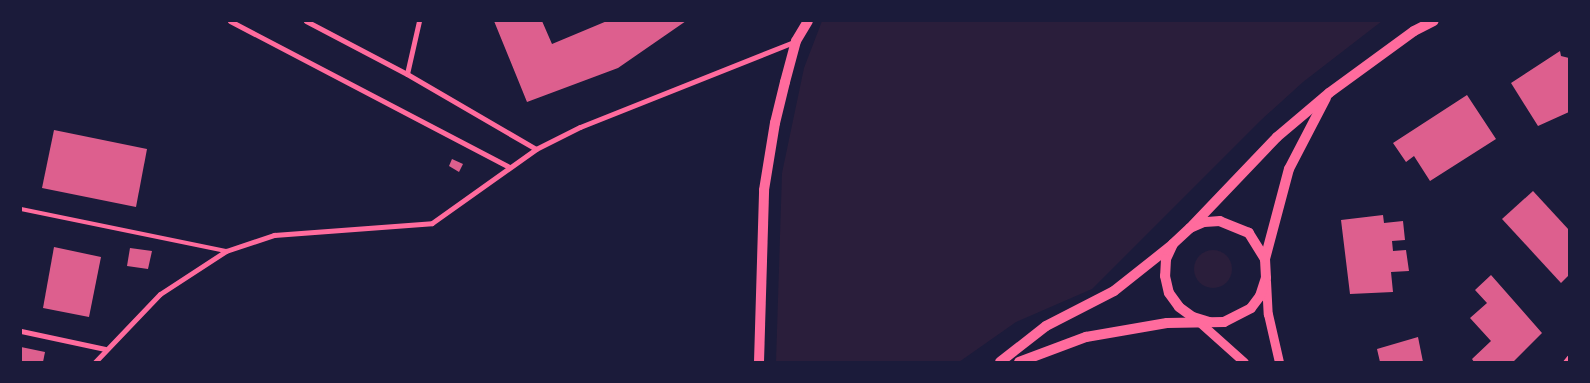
<!DOCTYPE html>
<html>
<head>
<meta charset="utf-8">
<style>
  body { margin:0 }
  #map { position:relative; width:1590px; height:383px; overflow:hidden; background:#1b1b3a; font-family:"Fira Sans Condensed",sans-serif }
  div>[style] { position:absolute }
  .green>* { inset:0; background:#2a1e3b }
  .round { border-radius:50% }
  .building>* { inset:0; background:#dd5f8e }
  .service>* { height:4px; margin:-2px; padding:0 2px; transform-origin:2px; border-radius:2px; background:#ff6b9d }
  .minor>* { height:5px; margin:-2.5px; padding:0 2.5px; transform-origin:2.5px; border-radius:2.5px; background:#ff6b9d }
  .tertiary>* { height:9px; margin:-4.5px; padding:0 4.5px; transform-origin:4.5px; border-radius:4.5px; background:#ff6b9d }
  .secondary>* { height:10px; margin:-5px; padding:0 5px; transform-origin:5px; border-radius:5px; background:#ff6b9d }
  span { translate:-50% -50%; white-space:nowrap; text-align:center; line-height:1.15; -webkit-text-stroke:5px #1b1b3a; paint-order:stroke }
  .frame { position:absolute; inset:0; border:22px solid #1b1b3a; pointer-events:none }
</style>
</head>
<body>
<div id="map">
  <div class="green">
    <i style="clip-path:polygon(822px 21px,1382px 21px,1303px 82px,1260px 121px,1092px 289px,1016px 322px,959px 362px,776px 362px,782px 173px,804px 68px)"></i>
    <i class="round" style="left:1194px;top:250px;width:38px;height:38px"></i>
  </div>
  <div class="building">
    <i style="clip-path:polygon(494px 21px,542px 21px,552px 44px,607px 21px,686px 21px,618px 68px,527px 102px)"></i>
    <i style="clip-path:polygon(1560px 51px,1561px 56px,1569px 58px,1569px 112px,1538px 126px,1511px 83px)"></i>
    <i style="clip-path:polygon(1467px 95px,1496px 139px,1430px 181px,1414px 156px,1406px 162px,1393px 143px)"></i>
    <i style="clip-path:polygon(54px 130px,147px 149px,136px 207px,42px 188px)"></i>
    <i style="clip-path:polygon(452px 159px,463px 164px,459px 172px,449px 166px)"></i>
    <i style="clip-path:polygon(1533px 191px,1569px 230px,1569px 275px,1561px 283px,1502px 219px)"></i>
    <i style="clip-path:polygon(1383px 215px,1384px 223px,1403px 221px,1405px 240px,1392px 241px,1393px 251px,1406px 250px,1409px 271px,1391px 272px,1393px 292px,1350px 294px,1341px 220px)"></i>
    <i style="clip-path:polygon(54px 247px,101px 257px,89px 317px,43px 308px)"></i>
    <i style="clip-path:polygon(130px 248px,152px 251px,148px 269px,127px 266px)"></i>
    <i style="clip-path:polygon(1491px 275px,1542px 333px,1513px 362px,1474px 362px,1472px 359px,1491px 341px,1470px 318px,1487px 303px,1475px 290px)"></i>
    <i style="clip-path:polygon(1418px 337px,1423px 362px,1380px 362px,1377px 349px)"></i>
    <i style="clip-path:polygon(21px 347px,45px 352px,43px 362px,21px 362px)"></i>
  </div>
  <div class="service">
    <i style="left:21px;top:209px;width:209px;rotate:11.6deg"></i>
  </div>
  <div class="minor">
    <i style="left:230px;top:21px;width:315px;rotate:27.6deg"></i>
    <i style="left:306px;top:21px;width:114px;rotate:27.7deg"></i>
    <i style="left:419px;top:21px;width:54px;rotate:102.8deg"></i>
    <i style="left:407px;top:74px;width:149px;rotate:30.2deg"></i>
    <i style="left:21px;top:331px;width:86px;rotate:12.1deg"></i>
    <i style="left:95px;top:362px;width:94px;rotate:-46.3deg"></i>
    <i style="left:160px;top:294px;width:79px;rotate:-33.1deg"></i>
    <i style="left:226px;top:251px;width:51px;rotate:-18.4deg"></i>
    <i style="left:274px;top:235px;width:158px;rotate:-4.3deg"></i>
    <i style="left:432px;top:223px;width:128px;rotate:-35.4deg"></i>
    <i style="left:536px;top:149px;width:49px;rotate:-26.6deg"></i>
    <i style="left:580px;top:127px;width:232px;rotate:-21.7deg"></i>
    <i style="left:1565px;top:362px;width:6px;rotate:-51deg"></i>
  </div>
  <div class="tertiary">
    <i style="left:1266px;top:281px;width:33px;rotate:87deg"></i>
    <i style="left:1268px;top:314px;width:49px;rotate:77.1deg"></i>
    <i style="left:1197px;top:320px;width:63px;rotate:41.8deg"></i>
  </div>
  <div class="secondary">
    <i style="left:1192px;top:226px;width:123px;rotate:-46.3deg"></i>
    <i style="left:1277px;top:137px;width:68px;rotate:-40.2deg"></i>
    <i style="left:1329px;top:93px;width:105px;rotate:-36.1deg"></i>
    <i style="left:1414px;top:31px;width:22px;rotate:-27deg"></i>
    <i style="left:1265px;top:259px;width:93px;rotate:-75.1deg"></i>
    <i style="left:1289px;top:169px;width:80px;rotate:-62.5deg"></i>
    <i style="left:759px;top:362px;width:172px;rotate:-88.3deg"></i>
    <i style="left:764px;top:190px;width:68px;rotate:-80.7deg"></i>
    <i style="left:775px;top:123px;width:42px;rotate:-76.3deg"></i>
    <i style="left:785px;top:82px;width:42px;rotate:-75deg"></i>
    <i style="left:796px;top:41px;width:23px;rotate:-59deg"></i>
    <i style="left:1000px;top:362px;width:58px;rotate:-38deg"></i>
    <i style="left:1046px;top:326px;width:76px;rotate:-27.2deg"></i>
    <i style="left:1114px;top:291px;width:74px;rotate:-38.4deg"></i>
    <i style="left:1019px;top:362px;width:72px;rotate:-20.5deg"></i>
    <i style="left:1086px;top:337px;width:82px;rotate:-9.8deg"></i>
    <i style="left:1167px;top:323px;width:57px;rotate:-1deg"></i>
    <i style="left:1224px;top:322px;width:30px;rotate:-27deg"></i>
    <i style="left:1251px;top:308px;width:15px;rotate:-53deg"></i>
    <i style="left:1260px;top:296px;width:19px;rotate:-72deg"></i>
    <i style="left:1266px;top:278px;width:19px;rotate:-93deg"></i>
    <i style="left:1265px;top:259px;width:31px;rotate:-122deg"></i>
    <i style="left:1249px;top:233px;width:31px;rotate:-158deg"></i>
    <i style="left:1220px;top:221px;width:16px;rotate:176deg"></i>
    <i style="left:1204px;top:222px;width:15px;rotate:157deg"></i>
    <i style="left:1190px;top:228px;width:23px;rotate:137deg"></i>
    <i style="left:1173px;top:244px;width:17px;rotate:115deg"></i>
    <i style="left:1166px;top:259px;width:17px;rotate:93deg"></i>
    <i style="left:1165px;top:276px;width:17px;rotate:77deg"></i>
    <i style="left:1169px;top:293px;width:17px;rotate:54deg"></i>
    <i style="left:1179px;top:307px;width:17px;rotate:36deg"></i>
    <i style="left:1193px;top:317px;width:17px;rotate:17deg"></i>
  </div>
  <div class="frame"></div>
</div>
</body>
</html>
